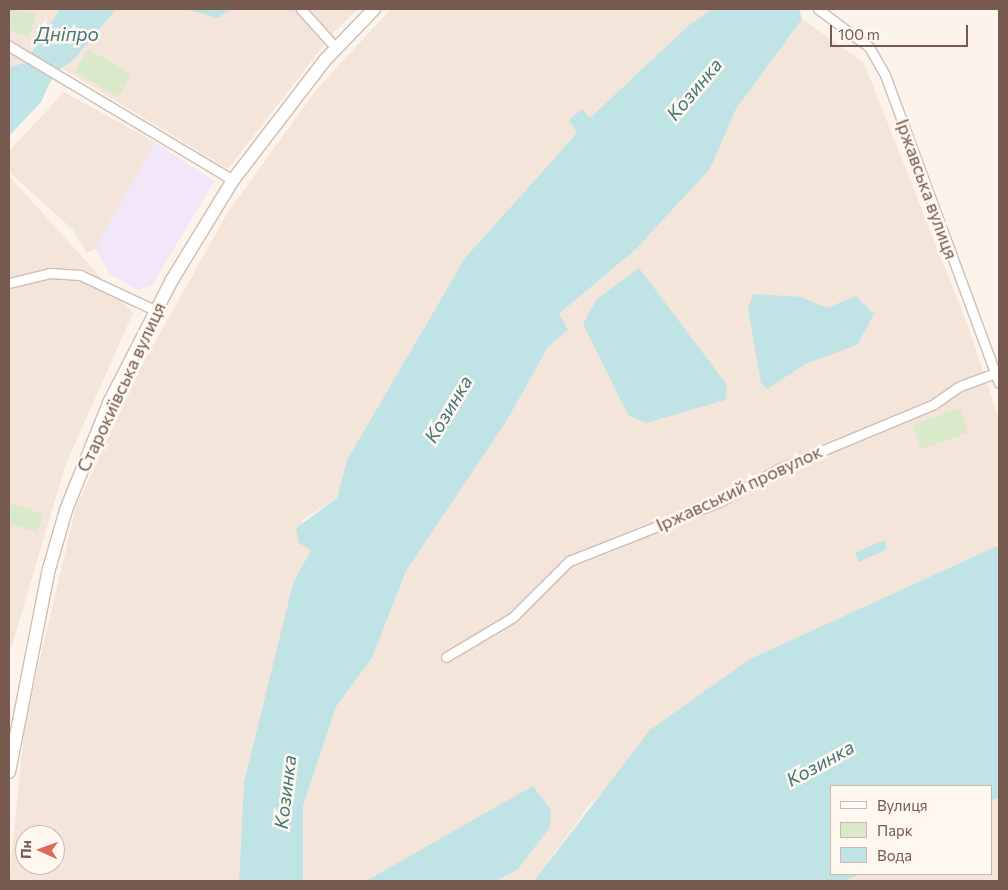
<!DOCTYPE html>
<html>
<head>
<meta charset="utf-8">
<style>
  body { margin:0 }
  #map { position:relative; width:1008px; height:890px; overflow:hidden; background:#fcf4eb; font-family:Commissioner,sans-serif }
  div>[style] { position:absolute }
  .residential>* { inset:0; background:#f3e5d9 }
  .education>* { inset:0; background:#f1e7f8 }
  .green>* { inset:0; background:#d9e9c9 }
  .water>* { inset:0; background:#c0e3e5 }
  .roads { filter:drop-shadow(1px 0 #d0bdb3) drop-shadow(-1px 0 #d0bdb3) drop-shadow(0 1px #d0bdb3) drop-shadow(0 -1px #d0bdb3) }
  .street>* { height:9px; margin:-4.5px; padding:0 4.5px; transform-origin:4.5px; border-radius:4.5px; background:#fff }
  .secondary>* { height:12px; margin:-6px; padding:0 6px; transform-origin:6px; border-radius:6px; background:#fff }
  span { translate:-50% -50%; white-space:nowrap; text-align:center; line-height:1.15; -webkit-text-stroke:5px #fef8f1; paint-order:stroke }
  .street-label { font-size:18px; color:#76594f }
  .water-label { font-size:19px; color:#42767a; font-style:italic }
  .frame { position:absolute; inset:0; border:10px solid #76594f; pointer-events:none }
  .legend { position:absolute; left:830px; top:785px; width:162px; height:90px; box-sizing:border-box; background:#fef8f1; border:1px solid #c8b8b0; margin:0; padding:6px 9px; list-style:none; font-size:15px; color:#76594f }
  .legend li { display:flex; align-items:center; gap:10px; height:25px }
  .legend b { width:25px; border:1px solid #c8b8b0 }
  .north { position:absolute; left:15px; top:825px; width:50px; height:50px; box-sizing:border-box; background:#fef8f1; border:1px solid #c8b8b0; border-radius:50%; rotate:272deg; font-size:14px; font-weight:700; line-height:20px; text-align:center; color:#76594f }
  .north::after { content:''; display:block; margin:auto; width:18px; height:22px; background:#de6957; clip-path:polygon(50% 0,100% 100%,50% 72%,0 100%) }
  .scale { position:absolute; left:830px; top:25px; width:138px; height:22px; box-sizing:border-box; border:2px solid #76594f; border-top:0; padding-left:6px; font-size:15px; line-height:18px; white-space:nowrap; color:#76594f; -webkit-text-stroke:4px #fef8f1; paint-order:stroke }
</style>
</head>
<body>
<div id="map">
  <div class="residential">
    <i style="clip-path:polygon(9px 9px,76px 9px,9px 84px)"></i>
    <i style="clip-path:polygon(93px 9px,358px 9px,335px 31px,228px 169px,53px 63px)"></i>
    <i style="clip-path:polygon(evenodd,391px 9px,712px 9px,689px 25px,590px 118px,569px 120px,577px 133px,465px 258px,347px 460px,337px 498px,302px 520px,311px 550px,293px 583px,244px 782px,239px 881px,9px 881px,25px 722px,76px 507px,144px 361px,228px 212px,316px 90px,391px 9px,25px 835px,55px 835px,55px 865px,25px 865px,25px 835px)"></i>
    <i style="clip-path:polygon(802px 19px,864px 63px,968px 326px,999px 420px,999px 545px,750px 659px,591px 803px,534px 881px,303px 881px,303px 806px,336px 707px,372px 658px,406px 571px,506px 422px,548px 347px,568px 330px,558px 315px,637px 248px,710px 169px,736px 109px)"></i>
    <i style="clip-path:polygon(64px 92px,155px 142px,95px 249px,87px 253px,73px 230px,9px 172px,9px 151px)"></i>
    <i style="clip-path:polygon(9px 176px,133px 313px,65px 466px,9px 656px)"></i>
    <i style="clip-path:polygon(999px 787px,999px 881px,820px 881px,834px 874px,992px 874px,992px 790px)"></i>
  </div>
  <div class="education">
    <i style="clip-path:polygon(155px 142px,214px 181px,152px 286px,138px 290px,111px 275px,95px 249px)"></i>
  </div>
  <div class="green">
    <i style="clip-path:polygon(9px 9px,37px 14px,28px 37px,9px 30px)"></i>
    <i style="clip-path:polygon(88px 49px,131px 74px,118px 97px,75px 72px)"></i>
    <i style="clip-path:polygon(960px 408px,968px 433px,921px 449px,913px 425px)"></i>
    <i style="clip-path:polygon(9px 503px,43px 514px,37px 532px,9px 523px)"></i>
  </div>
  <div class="water">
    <i style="clip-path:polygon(60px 9px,116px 9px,75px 58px,54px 74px,41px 102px,9px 136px,9px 67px,25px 63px)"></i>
    <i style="clip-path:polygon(186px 9px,231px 9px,218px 18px)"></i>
    <i style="clip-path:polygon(712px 9px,799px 9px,802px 19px,736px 109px,710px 169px,637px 248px,559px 314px,568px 330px,548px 347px,506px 422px,406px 571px,372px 658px,336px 707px,303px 806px,303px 881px,239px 881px,244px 782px,293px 583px,311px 550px,299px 543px,296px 528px,337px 498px,347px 460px,465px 258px,577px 133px,569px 120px,582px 109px,590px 118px,689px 25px)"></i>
    <i style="clip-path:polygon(639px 268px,727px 385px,725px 400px,646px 423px,628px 415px,583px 324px,597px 299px)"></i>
    <i style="clip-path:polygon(753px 294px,801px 297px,827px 308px,856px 296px,874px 314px,857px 345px,805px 364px,767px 389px,761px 383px,748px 309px)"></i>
    <i style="clip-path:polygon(884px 540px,887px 549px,859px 562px,855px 553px)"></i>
    <i style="clip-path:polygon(999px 545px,999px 798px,992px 800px,992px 786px,832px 786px,832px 874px,859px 874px,845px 881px,534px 881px,650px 730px,750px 659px)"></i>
    <i style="clip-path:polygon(533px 786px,551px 810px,550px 827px,518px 869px,496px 881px,366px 881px)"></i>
  </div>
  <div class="roads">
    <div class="street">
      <i style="left:301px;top:9px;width:52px;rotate:48.1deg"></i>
      <i style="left:818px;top:9px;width:64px;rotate:36.7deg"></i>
      <i style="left:869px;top:47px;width:32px;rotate:60deg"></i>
      <i style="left:885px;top:75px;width:328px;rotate:69.7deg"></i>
      <i style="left:9px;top:46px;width:261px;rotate:30.9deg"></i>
      <i style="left:9px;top:283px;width:42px;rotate:-13.7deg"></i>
      <i style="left:50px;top:273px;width:30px;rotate:4deg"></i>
      <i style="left:80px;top:275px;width:85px;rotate:25.1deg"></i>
      <i style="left:446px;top:657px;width:78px;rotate:-30.8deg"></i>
      <i style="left:513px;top:617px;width:79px;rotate:-45deg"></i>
      <i style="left:569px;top:561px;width:161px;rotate:-21.5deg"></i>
      <i style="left:719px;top:502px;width:68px;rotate:-29.2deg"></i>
      <i style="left:778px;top:469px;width:169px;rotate:-22.6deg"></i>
      <i style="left:934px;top:404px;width:32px;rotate:-35deg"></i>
      <i style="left:960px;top:386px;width:37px;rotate:-20deg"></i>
    </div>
    <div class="secondary">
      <i style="left:9px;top:772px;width:207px;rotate:-78.9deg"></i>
      <i style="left:49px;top:569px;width:61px;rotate:-73.9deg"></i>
      <i style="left:66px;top:510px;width:115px;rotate:-68.1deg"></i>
      <i style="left:109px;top:403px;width:138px;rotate:-62.9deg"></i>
      <i style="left:172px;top:280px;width:117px;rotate:-58.6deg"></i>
      <i style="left:233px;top:180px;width:151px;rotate:-52.5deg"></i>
      <i style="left:325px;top:60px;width:71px;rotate:-46.1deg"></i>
    </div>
  </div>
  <div class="street-label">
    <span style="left:927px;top:189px;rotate:70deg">Іржавська вулиця</span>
    <span style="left:121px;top:387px;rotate:-65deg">Старокиївська вулиця</span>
    <span style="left:739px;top:488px;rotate:-25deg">Іржавський провулок</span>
  </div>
  <div class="water-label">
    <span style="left:67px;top:34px">Дніпро</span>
    <span style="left:694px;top:89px;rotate:-50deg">Козинка</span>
    <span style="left:448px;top:409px;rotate:-59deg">Козинка</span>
    <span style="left:820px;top:763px;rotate:-29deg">Козинка</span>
    <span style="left:285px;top:792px;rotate:-83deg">Козинка</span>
  </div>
  <div class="frame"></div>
  <ul class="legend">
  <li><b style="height:6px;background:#fff"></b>Вулиця</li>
  <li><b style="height:14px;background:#d9e9c9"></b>Парк</li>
  <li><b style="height:14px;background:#c0e3e5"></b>Вода</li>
  </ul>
  <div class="north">Пн</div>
  <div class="scale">100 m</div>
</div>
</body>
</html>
